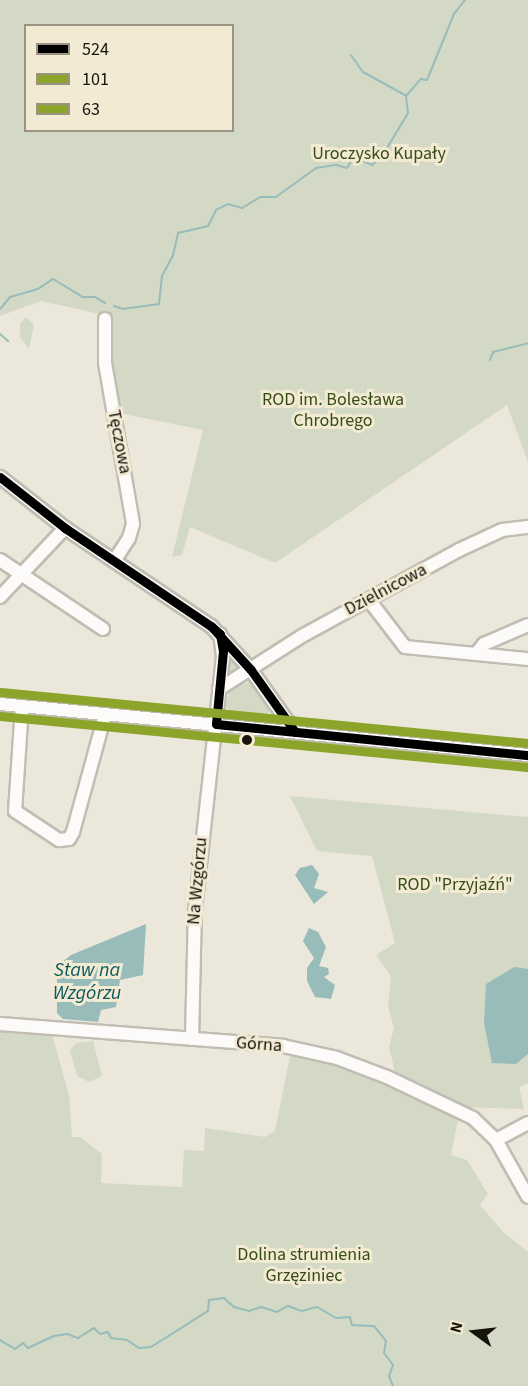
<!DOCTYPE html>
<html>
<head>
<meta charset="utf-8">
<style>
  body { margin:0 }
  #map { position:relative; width:528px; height:1386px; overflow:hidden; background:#ece7db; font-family:"Source Sans 3",sans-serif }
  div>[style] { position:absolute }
  .green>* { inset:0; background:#d3d9c5 }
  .water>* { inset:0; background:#97bcb9 }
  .stream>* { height:2px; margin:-1px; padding:0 1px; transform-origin:1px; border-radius:1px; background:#97bcb9 }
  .roads { filter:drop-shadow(2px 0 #c1bdb3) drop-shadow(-2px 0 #c1bdb3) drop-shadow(0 2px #c1bdb3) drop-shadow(0 -2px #c1bdb3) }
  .minor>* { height:12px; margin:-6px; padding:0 6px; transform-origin:6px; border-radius:6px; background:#fcfbfa }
  .bus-1>* { height:9px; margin:-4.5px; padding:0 4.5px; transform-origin:4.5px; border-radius:4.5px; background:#000 }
  .bus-2>* { height:9px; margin:-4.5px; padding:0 4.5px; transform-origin:4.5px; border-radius:4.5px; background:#8da42b }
  .bus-3>* { height:9px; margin:-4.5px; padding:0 4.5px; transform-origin:4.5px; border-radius:4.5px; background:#8da42b }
  .dots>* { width:16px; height:16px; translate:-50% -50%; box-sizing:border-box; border:3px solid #f3ead4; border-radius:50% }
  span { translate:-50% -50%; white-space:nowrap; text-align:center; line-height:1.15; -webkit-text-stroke:6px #f3ead4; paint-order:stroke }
  .park-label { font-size:18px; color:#354d15 }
  .street-label { font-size:18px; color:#17140c }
  .water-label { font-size:20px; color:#0b5a5d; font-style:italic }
  .legend { position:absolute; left:24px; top:24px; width:210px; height:108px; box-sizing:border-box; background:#f3ead4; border:2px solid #9b9484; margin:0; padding:8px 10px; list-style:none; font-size:18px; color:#17140c }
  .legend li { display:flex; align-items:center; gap:12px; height:30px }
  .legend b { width:30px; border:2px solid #9b9484 }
  .north { position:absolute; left:444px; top:1302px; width:60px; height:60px; -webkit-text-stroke:4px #f3ead4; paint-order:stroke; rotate:285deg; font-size:16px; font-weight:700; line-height:24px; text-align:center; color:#17140c }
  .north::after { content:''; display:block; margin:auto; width:21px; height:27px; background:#17140c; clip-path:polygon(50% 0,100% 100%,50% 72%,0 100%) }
</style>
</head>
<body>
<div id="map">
  <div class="green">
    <i style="clip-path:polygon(evenodd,0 0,528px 0,528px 462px,507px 405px,275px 563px,190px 527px,182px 555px,172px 557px,203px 430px,119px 413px,108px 335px,109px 316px,41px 301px,0 316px,0 0,26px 26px,232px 26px,232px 130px,26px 130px,26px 26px)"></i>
    <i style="clip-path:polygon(26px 317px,34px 325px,29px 349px,20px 337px,20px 324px)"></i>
    <i style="clip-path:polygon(228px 652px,238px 665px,237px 671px,226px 679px)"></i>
    <i style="clip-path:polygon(249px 682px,270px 710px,265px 720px,236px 718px,225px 706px,230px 690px)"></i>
    <i style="clip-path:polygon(290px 796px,528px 817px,528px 1083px,519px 1087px,524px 1109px,461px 1107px,396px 1076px,389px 1047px,394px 1028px,388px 1006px,391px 977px,376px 955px,395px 943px,372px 856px,317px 851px)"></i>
    <i style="clip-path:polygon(0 1030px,52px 1034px,69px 1095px,72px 1137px,80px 1137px,102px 1154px,101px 1183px,182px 1187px,184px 1150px,204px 1151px,205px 1128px,265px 1137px,275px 1131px,291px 1051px,363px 1072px,459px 1115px,451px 1155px,467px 1160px,488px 1194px,480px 1205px,503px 1232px,528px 1252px,528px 1386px,0 1386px)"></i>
    <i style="clip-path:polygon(93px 1041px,102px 1076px,89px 1082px,77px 1076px,70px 1050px,76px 1043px)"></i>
  </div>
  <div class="water">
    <i style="clip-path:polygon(312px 865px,319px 874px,314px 888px,328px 892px,314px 904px,295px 875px,300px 868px)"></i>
    <i style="clip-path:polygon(146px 924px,143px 975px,120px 980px,116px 1007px,101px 1010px,98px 1022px,63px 1019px,57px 1013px,57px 966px,71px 955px)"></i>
    <i style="clip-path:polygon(309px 928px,318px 932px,326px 947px,319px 966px,328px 968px,329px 974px,324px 977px,335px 985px,331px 999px,315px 997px,307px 981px,307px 968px,314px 958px,303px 941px)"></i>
    <i style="clip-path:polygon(514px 967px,528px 969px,528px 1054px,516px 1064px,492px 1063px,484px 1023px,486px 984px)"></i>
  </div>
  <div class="stream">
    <i style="left:351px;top:55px;width:21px;rotate:55deg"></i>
    <i style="left:363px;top:72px;width:48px;rotate:28.7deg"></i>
    <i style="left:114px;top:306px;width:9px;rotate:18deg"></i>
    <i style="left:123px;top:309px;width:36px;rotate:-8deg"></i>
    <i style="left:159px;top:304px;width:28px;rotate:-84deg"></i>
    <i style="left:162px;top:276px;width:24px;rotate:-62deg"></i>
    <i style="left:173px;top:255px;width:23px;rotate:-77deg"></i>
    <i style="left:178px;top:233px;width:31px;rotate:-13deg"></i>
    <i style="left:208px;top:226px;width:18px;rotate:-63deg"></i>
    <i style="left:216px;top:210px;width:13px;rotate:-27deg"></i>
    <i style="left:228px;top:204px;width:15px;rotate:16deg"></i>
    <i style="left:242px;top:208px;width:21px;rotate:-31deg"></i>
    <i style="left:260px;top:197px;width:16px"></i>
    <i style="left:276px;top:197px;width:49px;rotate:-35.9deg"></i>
    <i style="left:316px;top:168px;width:20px;rotate:-9deg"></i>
    <i style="left:336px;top:165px;width:11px;rotate:15deg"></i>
    <i style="left:347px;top:168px;width:13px;rotate:-58deg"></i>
    <i style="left:354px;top:157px;width:20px;rotate:24deg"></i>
    <i style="left:372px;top:165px;width:11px;rotate:-38deg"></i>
    <i style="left:381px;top:158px;width:52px;rotate:-59deg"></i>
    <i style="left:408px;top:113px;width:17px;rotate:-97deg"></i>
    <i style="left:406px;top:96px;width:23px;rotate:-49deg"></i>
    <i style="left:421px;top:79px;width:6px;rotate:9deg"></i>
    <i style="left:427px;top:80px;width:71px;rotate:-67.8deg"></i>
    <i style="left:454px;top:14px;width:18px;rotate:-52deg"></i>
    <i style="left:0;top:309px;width:16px;rotate:-50deg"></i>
    <i style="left:10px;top:297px;width:29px;rotate:-16deg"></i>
    <i style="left:38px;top:289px;width:18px;rotate:-34deg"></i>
    <i style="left:53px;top:279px;width:35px;rotate:31deg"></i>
    <i style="left:83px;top:297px;width:12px"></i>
    <i style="left:95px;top:297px;width:12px;rotate:31deg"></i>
    <i style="left:0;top:334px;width:11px;rotate:41deg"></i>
    <i style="left:490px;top:360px;width:9px;rotate:-69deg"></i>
    <i style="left:493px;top:352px;width:36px;rotate:-14deg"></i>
    <i style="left:0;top:1340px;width:17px;rotate:31deg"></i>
    <i style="left:15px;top:1349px;width:10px;rotate:-37deg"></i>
    <i style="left:23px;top:1343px;width:7px;rotate:45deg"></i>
    <i style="left:28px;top:1348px;width:29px;rotate:-25deg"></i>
    <i style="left:54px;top:1336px;width:13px;rotate:-9deg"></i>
    <i style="left:67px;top:1334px;width:12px;rotate:20deg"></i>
    <i style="left:78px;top:1338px;width:19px;rotate:-32deg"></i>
    <i style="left:94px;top:1328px;width:8px;rotate:45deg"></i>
    <i style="left:100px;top:1334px;width:8px;rotate:-14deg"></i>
    <i style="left:108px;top:1332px;width:7px;rotate:63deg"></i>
    <i style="left:111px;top:1338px;width:16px;rotate:7deg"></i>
    <i style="left:127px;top:1340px;width:14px;rotate:34deg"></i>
    <i style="left:139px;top:1348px;width:12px;rotate:-5deg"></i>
    <i style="left:151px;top:1347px;width:67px;rotate:-32.3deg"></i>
    <i style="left:208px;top:1311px;width:11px;rotate:-85deg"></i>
    <i style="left:209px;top:1300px;width:15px;rotate:-8deg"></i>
    <i style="left:224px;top:1298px;width:13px;rotate:42deg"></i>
    <i style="left:234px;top:1307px;width:16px;rotate:15deg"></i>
    <i style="left:249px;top:1311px;width:13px;rotate:-18deg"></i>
    <i style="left:261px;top:1307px;width:17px;rotate:17deg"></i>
    <i style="left:277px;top:1312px;width:13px;rotate:-29deg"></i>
    <i style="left:288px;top:1306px;width:15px;rotate:20deg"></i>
    <i style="left:302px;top:1311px;width:16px;rotate:-15deg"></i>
    <i style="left:317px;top:1307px;width:22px;rotate:30deg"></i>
    <i style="left:336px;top:1318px;width:14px;rotate:-4deg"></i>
    <i style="left:350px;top:1317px;width:8px;rotate:76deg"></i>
    <i style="left:352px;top:1325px;width:22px;rotate:3deg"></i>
    <i style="left:374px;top:1326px;width:19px;rotate:51deg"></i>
    <i style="left:386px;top:1341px;width:12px;rotate:99deg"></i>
    <i style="left:384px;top:1353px;width:15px;rotate:53deg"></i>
    <i style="left:393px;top:1365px;width:12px;rotate:110deg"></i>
    <i style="left:389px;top:1376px;width:11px;rotate:68deg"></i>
  </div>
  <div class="roads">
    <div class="minor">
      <i style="left:105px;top:319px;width:44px;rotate:90deg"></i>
      <i style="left:105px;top:363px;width:163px;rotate:80.1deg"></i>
      <i style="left:133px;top:524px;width:15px;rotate:106deg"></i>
      <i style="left:129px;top:538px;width:27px;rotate:123deg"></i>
      <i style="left:0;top:477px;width:83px;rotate:38.1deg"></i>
      <i style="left:65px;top:528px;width:176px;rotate:33.9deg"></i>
      <i style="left:211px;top:626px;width:59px;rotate:47.7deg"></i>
      <i style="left:251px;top:670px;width:76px;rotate:54.6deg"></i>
      <i style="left:0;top:560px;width:124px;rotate:33.8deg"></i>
      <i style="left:0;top:597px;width:95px;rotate:-46.7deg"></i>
      <i style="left:369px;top:600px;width:59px;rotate:52.5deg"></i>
      <i style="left:405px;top:647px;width:124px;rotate:5.6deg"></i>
      <i style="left:476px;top:654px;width:13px;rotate:-51deg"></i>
      <i style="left:484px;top:644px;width:48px;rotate:-23.4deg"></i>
      <i style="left:219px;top:689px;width:98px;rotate:-32.6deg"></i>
      <i style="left:302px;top:636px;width:179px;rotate:-28.7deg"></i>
      <i style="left:459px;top:550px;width:47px;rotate:-24.9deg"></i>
      <i style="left:502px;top:530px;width:26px;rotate:-7deg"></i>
      <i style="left:0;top:704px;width:530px;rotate:5.52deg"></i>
      <i style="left:22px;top:706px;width:105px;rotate:93.8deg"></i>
      <i style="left:15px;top:811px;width:53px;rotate:33.4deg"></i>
      <i style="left:59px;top:840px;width:10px;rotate:-6deg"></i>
      <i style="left:69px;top:839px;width:8px;rotate:-60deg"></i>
      <i style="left:73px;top:832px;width:121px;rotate:-74.7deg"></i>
      <i style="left:0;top:1024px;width:284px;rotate:4.4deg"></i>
      <i style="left:283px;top:1046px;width:55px;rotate:12.5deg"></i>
      <i style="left:337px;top:1058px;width:53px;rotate:20.8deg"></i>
      <i style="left:387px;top:1077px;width:95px;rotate:25.5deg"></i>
      <i style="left:473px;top:1118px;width:32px;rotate:44deg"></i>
      <i style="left:496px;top:1140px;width:65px;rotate:60.7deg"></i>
      <i style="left:192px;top:1039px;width:129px;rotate:-88.7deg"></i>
      <i style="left:195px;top:910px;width:255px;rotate:-83.7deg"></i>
      <i style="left:223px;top:657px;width:23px;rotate:-97deg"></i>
      <i style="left:496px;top:1140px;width:36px;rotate:-28deg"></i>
    </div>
  </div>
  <div class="bus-1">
    <i style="left:0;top:477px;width:83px;rotate:38.1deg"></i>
    <i style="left:65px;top:528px;width:176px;rotate:33.9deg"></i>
    <i style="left:211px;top:626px;width:59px;rotate:47.7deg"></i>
    <i style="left:251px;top:670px;width:76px;rotate:54.6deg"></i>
    <i style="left:213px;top:628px;width:9px;rotate:41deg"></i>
    <i style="left:220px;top:634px;width:17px;rotate:80deg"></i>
    <i style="left:223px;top:651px;width:73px;rotate:95.5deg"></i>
    <i style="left:216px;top:724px;width:314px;rotate:5.7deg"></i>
  </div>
  <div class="bus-2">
    <i style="left:0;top:716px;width:529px;rotate:5.53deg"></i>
  </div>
  <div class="bus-3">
    <i style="left:1px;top:692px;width:529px;rotate:5.53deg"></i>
  </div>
  <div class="dots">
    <i style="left:247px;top:740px;background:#17140c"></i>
  </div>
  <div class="park-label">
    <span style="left:379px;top:154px">Uroczysko Kupały</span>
    <span style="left:333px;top:411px">ROD im. Bolesława<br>Chrobrego</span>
    <span style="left:455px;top:885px">ROD "Przyjaźń"</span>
    <span style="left:304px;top:1266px">Dolina strumienia<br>Grzęziniec</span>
  </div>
  <div class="street-label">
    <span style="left:119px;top:442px;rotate:79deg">Tęczowa</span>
    <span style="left:386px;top:590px;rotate:-28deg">Dzielnicowa</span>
    <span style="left:198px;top:881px;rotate:-85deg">Na Wzgórzu</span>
    <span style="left:259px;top:1045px;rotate:4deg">Górna</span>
  </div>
  <div class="water-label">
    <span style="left:87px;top:982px">Staw na<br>Wzgórzu</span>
  </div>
  <ul class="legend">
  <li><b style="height:8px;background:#000"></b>524</li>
  <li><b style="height:8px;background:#8da42b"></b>101</li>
  <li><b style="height:8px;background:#8da42b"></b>63</li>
  </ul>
  <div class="north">N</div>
</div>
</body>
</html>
